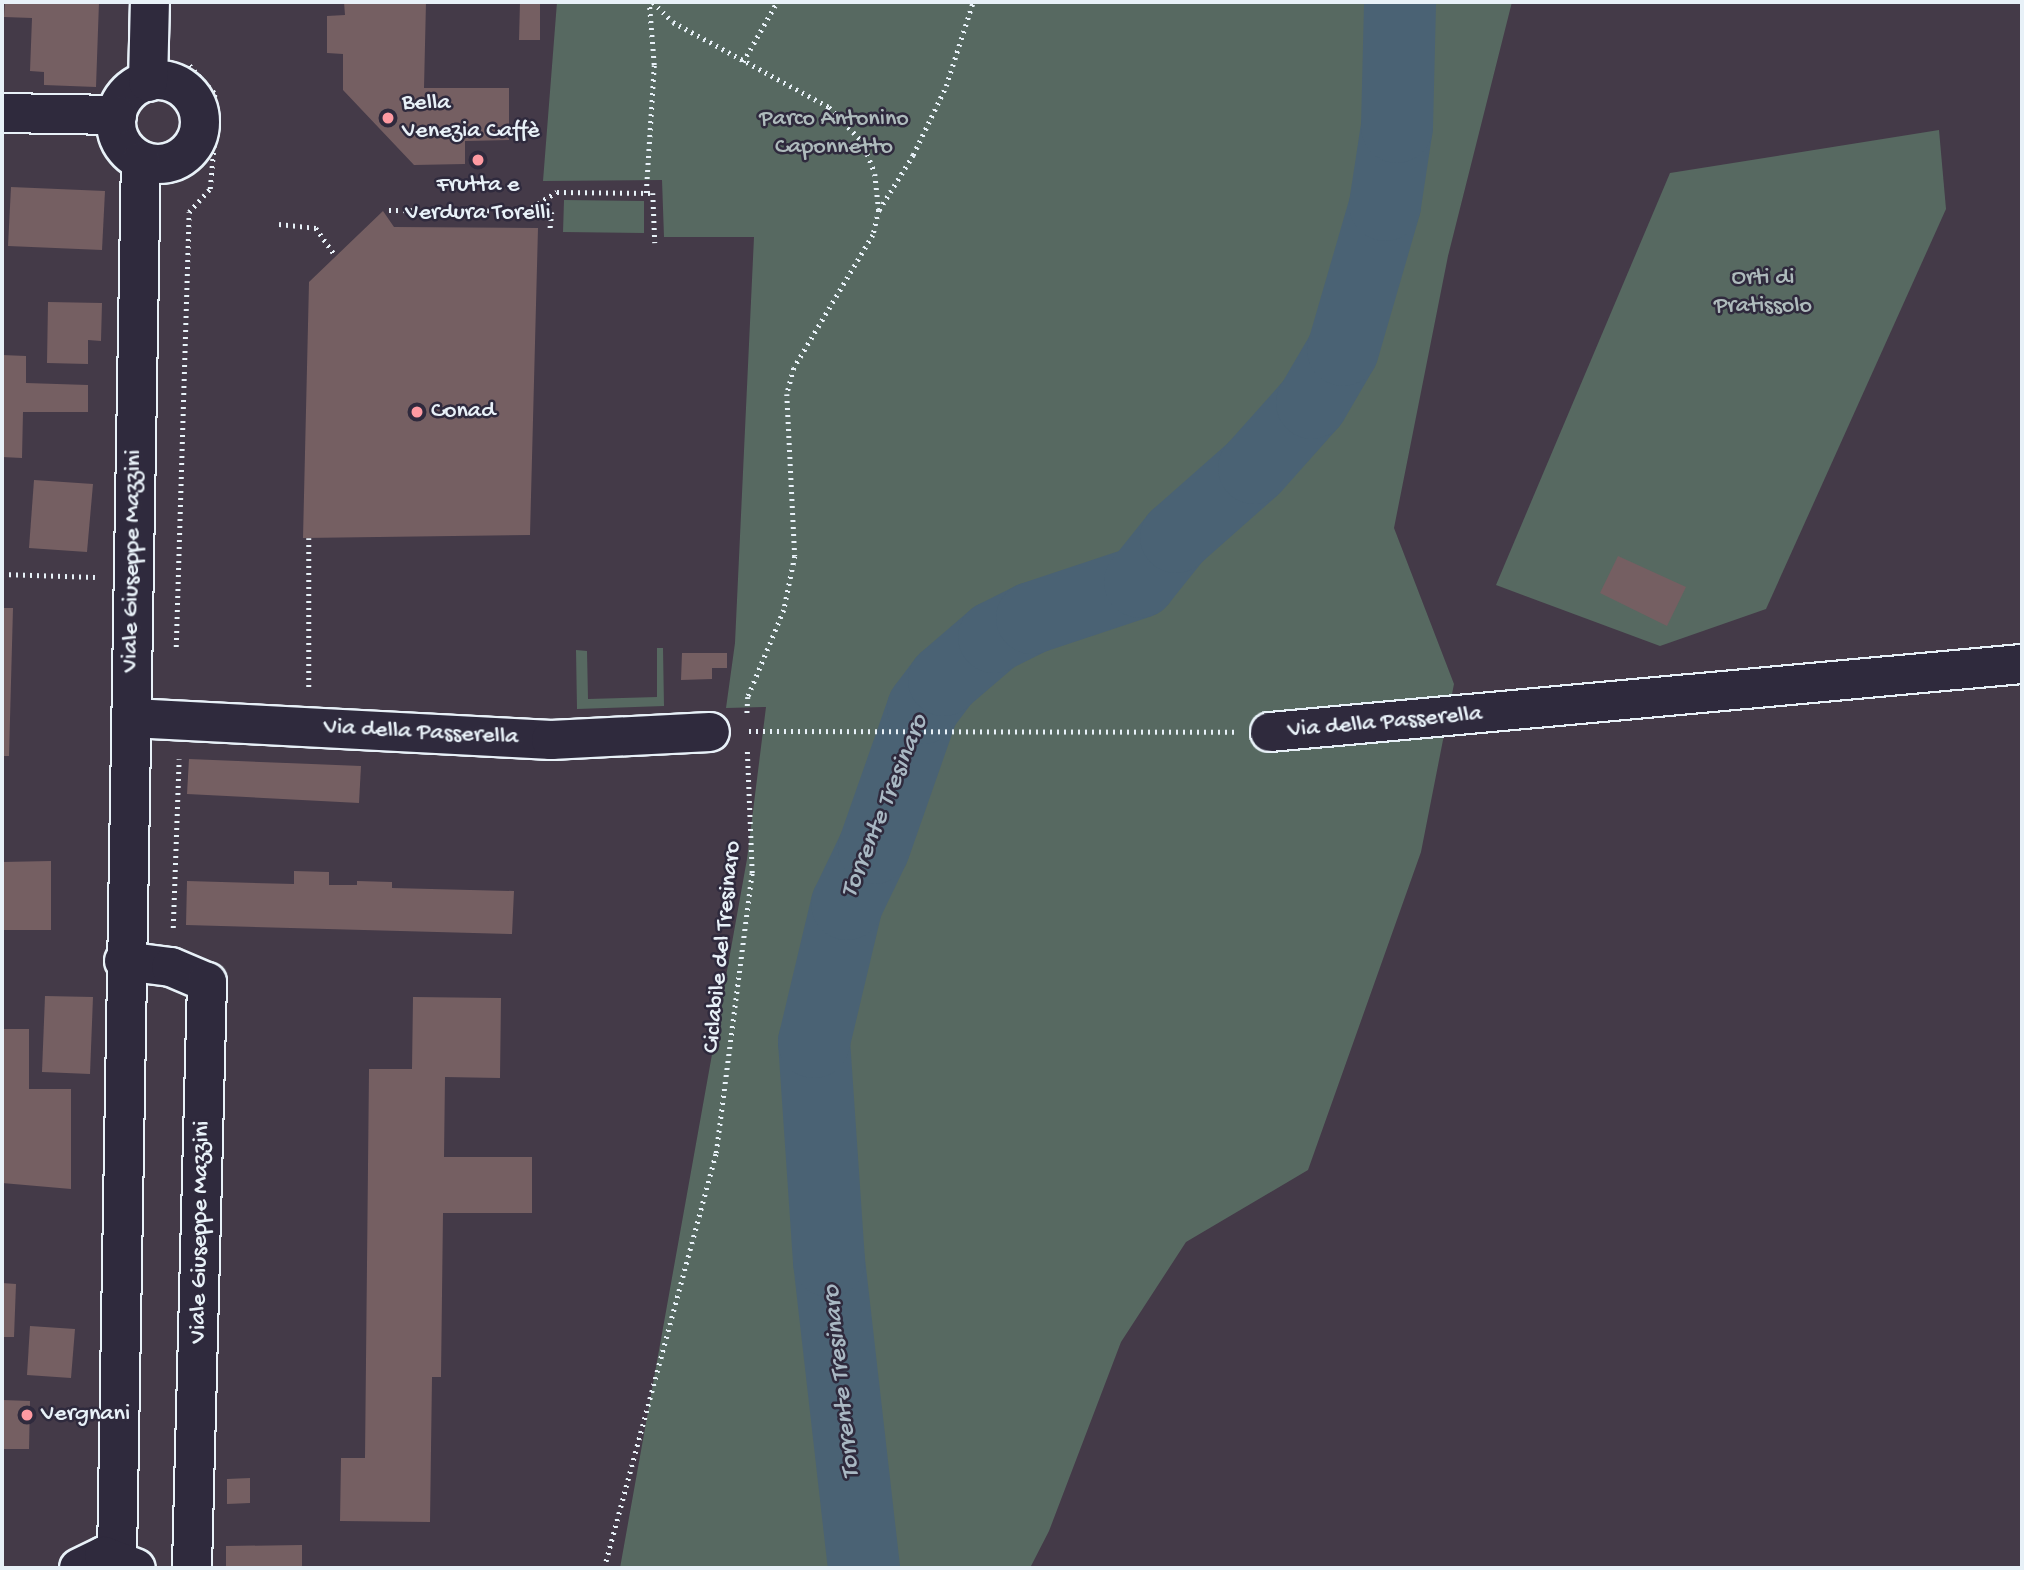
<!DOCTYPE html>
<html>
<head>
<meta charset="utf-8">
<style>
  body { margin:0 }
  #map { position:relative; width:2024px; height:1570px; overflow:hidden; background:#443a48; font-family:"Gochi Hand",sans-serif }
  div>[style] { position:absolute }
  .green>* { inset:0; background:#576961 }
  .river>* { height:72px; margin:-36px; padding:0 36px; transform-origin:36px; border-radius:36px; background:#4a6274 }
  .building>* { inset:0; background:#755f62 }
  .path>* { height:4.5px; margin-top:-2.25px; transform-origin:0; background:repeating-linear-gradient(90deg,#e8f1f8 0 2px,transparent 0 7px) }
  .roads { filter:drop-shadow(2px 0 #e8f1f8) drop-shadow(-2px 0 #e8f1f8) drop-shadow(0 2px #e8f1f8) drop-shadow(0 -2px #e8f1f8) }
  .street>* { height:38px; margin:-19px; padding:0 19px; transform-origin:19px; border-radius:19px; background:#2f2a3d }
  .secondary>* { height:38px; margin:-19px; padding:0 19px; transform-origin:19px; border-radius:19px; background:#2f2a3d }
  .secondary>.ring { margin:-19px; padding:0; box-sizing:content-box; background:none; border:38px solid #2f2a3d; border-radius:50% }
  .dots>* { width:19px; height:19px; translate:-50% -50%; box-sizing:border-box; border:4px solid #2f2a3d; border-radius:50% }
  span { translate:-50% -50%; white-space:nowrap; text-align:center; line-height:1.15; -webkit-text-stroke:5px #2f2a3d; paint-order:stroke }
  .poi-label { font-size:24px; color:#e8f1f8 }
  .left { translate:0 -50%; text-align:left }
  .park-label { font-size:24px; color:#aebbbc }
  .street-label { font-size:24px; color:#e8f1f8 }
  .water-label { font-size:26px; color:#a9b8c3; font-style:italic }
  .frame { position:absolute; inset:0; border:4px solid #e8f1f8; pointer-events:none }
</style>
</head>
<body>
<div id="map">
  <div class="green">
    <i style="clip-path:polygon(557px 2px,1512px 2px,1448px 256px,1394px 528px,1454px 684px,1421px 852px,1308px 1170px,1186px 1242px,1121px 1342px,1049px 1531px,1030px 1568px,620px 1568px,747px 859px,766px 707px,726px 708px,735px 643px,754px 237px,664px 237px,662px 180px,543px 181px)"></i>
    <i style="clip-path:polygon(1939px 130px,1946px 209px,1766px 609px,1660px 646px,1496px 585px,1670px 173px)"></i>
    <i style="clip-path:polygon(564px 200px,644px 201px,644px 233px,563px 232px)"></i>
    <i style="clip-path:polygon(657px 648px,663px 648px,664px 706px,577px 709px,576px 650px,587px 651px,588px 699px,657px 697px)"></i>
  </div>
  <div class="river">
    <i style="left:864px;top:1568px;width:309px;rotate:-96.5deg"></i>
    <i style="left:829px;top:1261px;width:220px;rotate:-93.9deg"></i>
    <i style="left:814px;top:1042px;width:142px;rotate:-76.6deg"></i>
    <i style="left:847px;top:904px;width:62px;rotate:-64.3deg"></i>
    <i style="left:874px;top:848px;width:148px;rotate:-70.7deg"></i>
    <i style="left:923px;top:708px;width:35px;rotate:-53deg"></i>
    <i style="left:944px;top:680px;width:66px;rotate:-40.7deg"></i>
    <i style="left:994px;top:637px;width:42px;rotate:-26.6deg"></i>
    <i style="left:1032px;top:618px;width:114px;rotate:-18.4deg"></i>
    <i style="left:1140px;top:582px;width:58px;rotate:-51.3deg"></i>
    <i style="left:1176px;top:537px;width:104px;rotate:-41.5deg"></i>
    <i style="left:1254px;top:468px;width:87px;rotate:-48.3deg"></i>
    <i style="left:1312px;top:403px;width:61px;rotate:-59.7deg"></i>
    <i style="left:1343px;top:350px;width:151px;rotate:-73.8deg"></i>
    <i style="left:1385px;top:205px;width:79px;rotate:-81.3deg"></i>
    <i style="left:1397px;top:127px;width:125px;rotate:-88.6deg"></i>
  </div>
  <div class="building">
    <i style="clip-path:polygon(5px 2px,99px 2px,96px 87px,44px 85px,44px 72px,30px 71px,32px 18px,4px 17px)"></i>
    <i style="clip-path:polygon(344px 2px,426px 2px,424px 88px,509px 88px,509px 140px,465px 141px,465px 164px,414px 165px,343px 90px,343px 54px,327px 53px,327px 16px,345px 15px)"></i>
    <i style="clip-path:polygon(520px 2px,540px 2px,540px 40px,519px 40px)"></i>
    <i style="clip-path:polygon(11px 187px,105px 191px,102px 250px,8px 246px)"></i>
    <i style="clip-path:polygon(383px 211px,394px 227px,538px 228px,530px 535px,303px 538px,309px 282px)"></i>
    <i style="clip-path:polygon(48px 302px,102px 303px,101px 341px,88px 340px,88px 364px,47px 363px)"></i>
    <i style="clip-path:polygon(2px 355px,26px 356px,26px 383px,88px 385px,88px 412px,23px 412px,22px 458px,2px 457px)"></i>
    <i style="clip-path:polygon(34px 480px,93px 484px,87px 552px,29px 548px)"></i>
    <i style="clip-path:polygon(1618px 556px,1686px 587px,1667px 626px,1600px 593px)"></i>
    <i style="clip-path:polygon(2px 608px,13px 608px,9px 756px,2px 756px)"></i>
    <i style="clip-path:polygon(682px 653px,727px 653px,727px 668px,712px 668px,712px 679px,681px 680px)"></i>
    <i style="clip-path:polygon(189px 759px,361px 766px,359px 803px,187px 794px)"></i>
    <i style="clip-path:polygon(51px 861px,51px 930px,2px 930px,2px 862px)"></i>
    <i style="clip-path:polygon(294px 871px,329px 872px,329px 885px,357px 885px,357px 881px,392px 882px,392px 888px,514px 891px,512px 934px,186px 925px,187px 881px,294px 884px)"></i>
    <i style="clip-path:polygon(45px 996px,93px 997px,90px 1074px,42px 1072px)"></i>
    <i style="clip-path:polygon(413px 997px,501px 998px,500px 1078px,445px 1077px,444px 1157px,532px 1157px,532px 1213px,443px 1213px,441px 1377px,432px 1377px,430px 1522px,340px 1521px,341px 1458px,365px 1458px,369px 1069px,412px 1069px)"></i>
    <i style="clip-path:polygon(2px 1029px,29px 1029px,29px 1089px,71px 1089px,71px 1189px,2px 1183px)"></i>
    <i style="clip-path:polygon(2px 1283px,16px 1284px,14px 1337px,2px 1337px)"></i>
    <i style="clip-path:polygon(30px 1326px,75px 1329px,71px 1378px,27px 1375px)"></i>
    <i style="clip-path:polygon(2px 1400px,30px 1401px,29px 1449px,2px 1449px)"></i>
    <i style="clip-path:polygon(250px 1478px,250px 1503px,227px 1504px,227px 1479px)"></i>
    <i style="clip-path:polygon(302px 1545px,302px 1568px,226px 1568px,226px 1546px)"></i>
  </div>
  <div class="path">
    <i style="left:653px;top:2px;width:28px;rotate:45deg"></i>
    <i style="left:673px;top:22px;width:178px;rotate:28.6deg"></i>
    <i style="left:829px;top:107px;width:47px;rotate:45.9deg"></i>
    <i style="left:862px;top:141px;width:35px;rotate:68deg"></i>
    <i style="left:875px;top:174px;width:36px;rotate:84deg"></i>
    <i style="left:879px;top:210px;width:26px;rotate:103deg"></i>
    <i style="left:873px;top:235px;width:155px;rotate:120.7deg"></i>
    <i style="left:794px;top:368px;width:27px;rotate:105deg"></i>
    <i style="left:787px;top:394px;width:162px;rotate:87.2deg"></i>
    <i style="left:795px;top:556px;width:55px;rotate:101.5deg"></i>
    <i style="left:784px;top:610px;width:94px;rotate:112.5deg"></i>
    <i style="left:748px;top:697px;width:20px;rotate:93deg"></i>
    <i style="left:743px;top:62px;width:69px;rotate:-60.5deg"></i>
    <i style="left:646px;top:193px;width:128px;rotate:-86.4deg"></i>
    <i style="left:654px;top:65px;width:63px;rotate:-94.5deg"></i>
    <i style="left:389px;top:210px;width:137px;rotate:0.4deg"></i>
    <i style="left:526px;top:211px;width:36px;rotate:-32deg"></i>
    <i style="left:557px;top:192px;width:96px;rotate:0.6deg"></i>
    <i style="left:653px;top:193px;width:50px;rotate:87.7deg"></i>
    <i style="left:879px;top:210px;width:65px;rotate:-58.3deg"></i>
    <i style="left:913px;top:155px;width:76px;rotate:-64.4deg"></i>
    <i style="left:946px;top:86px;width:88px;rotate:-72.2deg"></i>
    <i style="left:527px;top:211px;width:25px;rotate:2deg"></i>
    <i style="left:552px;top:212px;width:19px;rotate:96deg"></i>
    <i style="left:279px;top:224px;width:37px;rotate:6deg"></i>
    <i style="left:316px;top:228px;width:33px;rotate:55deg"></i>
    <i style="left:309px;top:538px;width:150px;rotate:90deg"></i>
    <i style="left:2px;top:574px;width:93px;rotate:1.8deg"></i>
    <i style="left:176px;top:647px;width:435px;rotate:-88.3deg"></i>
    <i style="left:189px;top:212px;width:31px;rotate:-48deg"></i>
    <i style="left:210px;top:189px;width:57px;rotate:-85deg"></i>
    <i style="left:215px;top:132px;width:39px;rotate:-91deg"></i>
    <i style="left:214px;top:93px;width:38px;rotate:-132deg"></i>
    <i style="left:749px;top:731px;width:485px;rotate:0.1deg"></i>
    <i style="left:173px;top:928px;width:169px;rotate:-88deg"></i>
    <i style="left:604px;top:1568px;width:430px;rotate:-74.9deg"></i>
    <i style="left:716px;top:1153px;width:282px;rotate:-82.7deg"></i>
    <i style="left:752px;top:873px;width:126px;rotate:-92.3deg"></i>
  </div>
  <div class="roads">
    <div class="street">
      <i style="left:132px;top:718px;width:420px;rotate:3deg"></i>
      <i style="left:551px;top:740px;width:159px;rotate:-2.9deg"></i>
      <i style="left:1270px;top:732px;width:755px;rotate:-5.17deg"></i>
      <i style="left:124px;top:961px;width:47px;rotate:7.3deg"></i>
      <i style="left:171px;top:967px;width:39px;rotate:23deg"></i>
      <i style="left:207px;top:982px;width:586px;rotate:91.47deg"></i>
    </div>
    <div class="secondary">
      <i class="ring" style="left:116px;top:80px;width:46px;height:46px"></i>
      <i style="left:148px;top:82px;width:80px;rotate:-88.6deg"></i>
      <i style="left:2px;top:113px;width:115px;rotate:1deg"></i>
      <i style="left:117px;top:1557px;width:1396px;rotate:-89.02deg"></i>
      <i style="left:79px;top:1568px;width:28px;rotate:-26deg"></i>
      <i style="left:104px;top:1556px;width:34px;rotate:21deg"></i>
    </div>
  </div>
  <div class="dots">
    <i style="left:388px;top:118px;background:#ff9aa2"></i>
    <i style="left:478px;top:160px;background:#ff9aa2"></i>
    <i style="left:417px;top:412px;background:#ff9aa2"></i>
    <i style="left:27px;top:1415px;background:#ff9aa2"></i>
  </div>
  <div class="poi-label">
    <span class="left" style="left:402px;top:118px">Bella<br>Venezia Caffè</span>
    <span style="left:478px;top:200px">Frutta e<br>Verdura Torelli</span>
    <span class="left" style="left:431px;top:412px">Conad</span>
    <span class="left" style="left:41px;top:1415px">Vergnani</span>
  </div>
  <div class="park-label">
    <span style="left:834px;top:134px">Parco Antonino<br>Caponnetto</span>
    <span style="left:1763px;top:293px">Orti di<br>Pratissolo</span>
  </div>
  <div class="street-label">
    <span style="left:133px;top:561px;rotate:-89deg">Viale Giuseppe Mazzini</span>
    <span style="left:1385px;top:723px;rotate:-5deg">Via della Passerella</span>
    <span style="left:421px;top:733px;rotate:3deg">Via della Passerella</span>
    <span style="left:723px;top:947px;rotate:-84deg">Ciclabile del Tresinaro</span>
    <span style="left:201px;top:1232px;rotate:-89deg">Viale Giuseppe Mazzini</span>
  </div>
  <div class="water-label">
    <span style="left:886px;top:807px;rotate:-68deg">Torrente Tresinaro</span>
    <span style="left:843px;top:1382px;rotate:-96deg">Torrente Tresinaro</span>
  </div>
  <div class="frame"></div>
</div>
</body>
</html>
